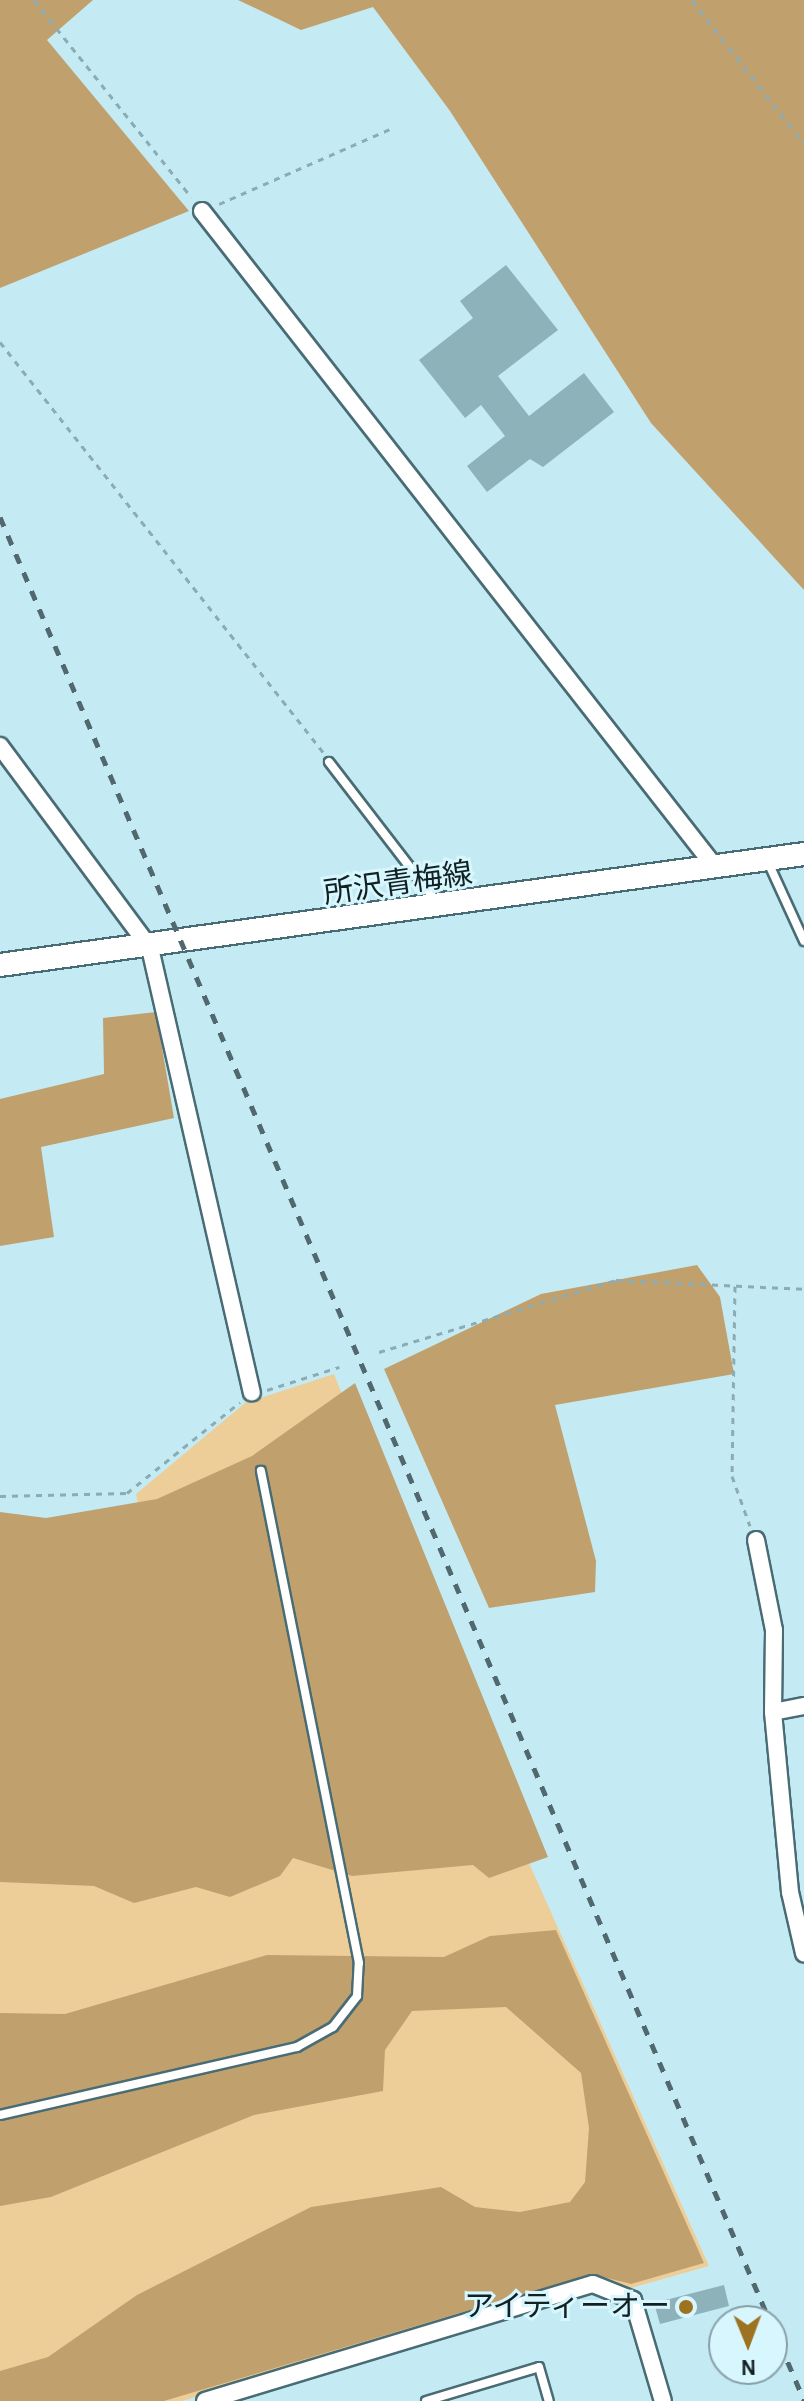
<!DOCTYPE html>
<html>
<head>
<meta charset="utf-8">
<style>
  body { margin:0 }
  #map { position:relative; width:804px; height:2401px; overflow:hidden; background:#c4ebf4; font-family:"Alegreya Sans","Noto Sans JP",sans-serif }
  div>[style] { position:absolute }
  .green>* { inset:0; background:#edce99 }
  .forest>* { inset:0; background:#c0a16e }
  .building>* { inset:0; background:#8db2ba }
  .path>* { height:3px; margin-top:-1.5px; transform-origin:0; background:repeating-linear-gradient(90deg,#8cabb3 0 6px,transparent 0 12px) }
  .roads { filter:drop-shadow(2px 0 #496c74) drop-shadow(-2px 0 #496c74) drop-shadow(0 2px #496c74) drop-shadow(0 -2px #496c74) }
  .lane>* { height:8px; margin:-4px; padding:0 4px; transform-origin:4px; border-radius:4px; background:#fff }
  .street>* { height:16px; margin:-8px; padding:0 8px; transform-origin:8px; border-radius:8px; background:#fff }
  .secondary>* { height:22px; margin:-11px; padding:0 11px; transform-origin:11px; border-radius:11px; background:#fff }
  .rail>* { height:5px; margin-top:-2.5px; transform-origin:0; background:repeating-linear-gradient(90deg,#51696e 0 10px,transparent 0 20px) }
  .dots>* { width:22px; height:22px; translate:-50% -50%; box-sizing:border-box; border:4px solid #d7f6fd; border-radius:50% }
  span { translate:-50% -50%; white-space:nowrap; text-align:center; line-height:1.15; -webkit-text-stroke:6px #d7f6fd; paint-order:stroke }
  .street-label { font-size:30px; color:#112023 }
  .poi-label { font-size:30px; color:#112023 }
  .right { translate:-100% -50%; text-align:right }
  .north { position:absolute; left:708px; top:2305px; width:80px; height:80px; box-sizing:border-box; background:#d7f6fd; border:2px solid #88a0a6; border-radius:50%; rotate:179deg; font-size:22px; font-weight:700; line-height:32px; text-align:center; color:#112023 }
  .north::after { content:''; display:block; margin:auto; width:28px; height:36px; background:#9d7321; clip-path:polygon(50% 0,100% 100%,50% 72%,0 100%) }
</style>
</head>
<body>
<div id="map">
  <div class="green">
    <i style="clip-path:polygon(334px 1374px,525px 1854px,709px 2266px,631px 2288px,592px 2277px,182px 2401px,0 2401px,0 1615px,153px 1575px,136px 1494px,245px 1403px)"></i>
  </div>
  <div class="forest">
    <i style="clip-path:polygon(0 0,93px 0,47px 40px,189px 211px,0 288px)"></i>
    <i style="clip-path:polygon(238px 0,804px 0,804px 590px,651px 423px,450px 111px,373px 7px,301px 30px)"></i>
    <i style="clip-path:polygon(156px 1012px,174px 1118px,41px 1147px,54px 1237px,0 1246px,0 1099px,104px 1074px,103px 1018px)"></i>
    <i style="clip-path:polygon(697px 1265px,720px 1297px,734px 1374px,555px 1405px,596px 1561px,595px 1592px,489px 1608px,384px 1369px,541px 1294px)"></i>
    <i style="clip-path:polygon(355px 1383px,548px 1857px,489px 1878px,473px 1865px,352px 1876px,293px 1858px,280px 1876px,230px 1897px,196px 1887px,134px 1903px,94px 1886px,0 1882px,0 1512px,46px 1518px,157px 1499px,252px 1456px)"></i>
    <i style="clip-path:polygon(556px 1930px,704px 2263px,631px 2284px,591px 2274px,164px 2401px,0 2401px,0 2371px,48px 2357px,137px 2295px,311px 2207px,441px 2187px,475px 2207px,520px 2212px,570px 2202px,585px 2182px,589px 2128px,581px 2073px,506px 2007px,412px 2011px,385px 2050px,383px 2091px,254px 2115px,51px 2197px,0 2206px,0 2013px,65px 2014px,267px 1955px,444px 1957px,490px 1936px)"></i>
  </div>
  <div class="building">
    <i style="clip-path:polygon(506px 265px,558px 330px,498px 376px,529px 416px,584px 373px,614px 412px,543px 467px,530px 459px,487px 492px,467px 466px,505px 436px,481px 405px,465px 418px,419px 360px,473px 318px,460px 301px)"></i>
    <i style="clip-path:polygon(724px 2285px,729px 2306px,660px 2324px,654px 2303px)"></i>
  </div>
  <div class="path">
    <i style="left:34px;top:0;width:252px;rotate:51.4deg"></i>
    <i style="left:692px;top:0;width:182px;rotate:52.1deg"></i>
    <i style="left:219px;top:204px;width:187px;rotate:-23.7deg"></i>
    <i style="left:0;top:342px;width:522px;rotate:51.77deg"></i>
    <i style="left:735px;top:1286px;width:190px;rotate:90.9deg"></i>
    <i style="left:732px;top:1476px;width:53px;rotate:70.2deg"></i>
    <i style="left:379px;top:1352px;width:248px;rotate:-16.9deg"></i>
    <i style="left:616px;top:1280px;width:188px;rotate:2.7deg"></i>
    <i style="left:267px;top:1390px;width:76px;rotate:-17.7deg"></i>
    <i style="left:0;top:1496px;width:127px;rotate:-1.4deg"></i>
    <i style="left:127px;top:1493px;width:145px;rotate:-38.8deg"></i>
  </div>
  <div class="roads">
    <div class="lane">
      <i style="left:329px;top:762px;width:177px;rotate:52.4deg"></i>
      <i style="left:767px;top:860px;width:89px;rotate:65.4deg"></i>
      <i style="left:0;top:2115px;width:305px;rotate:-12.9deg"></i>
      <i style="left:297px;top:2047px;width:41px;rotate:-29.1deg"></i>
      <i style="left:333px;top:2027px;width:39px;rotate:-52deg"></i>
      <i style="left:357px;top:1996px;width:33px;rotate:-87deg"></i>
      <i style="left:359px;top:1963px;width:502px;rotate:-101.27deg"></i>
      <i style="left:426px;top:2401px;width:118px;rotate:-16.7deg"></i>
      <i style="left:539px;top:2367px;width:35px;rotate:74deg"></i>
    </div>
    <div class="street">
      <i style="left:202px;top:211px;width:833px;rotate:51.97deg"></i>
      <i style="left:0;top:746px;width:252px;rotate:53.4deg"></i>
      <i style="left:150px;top:948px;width:456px;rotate:77.1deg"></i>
      <i style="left:756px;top:1540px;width:92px;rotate:78.7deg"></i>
      <i style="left:774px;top:1630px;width:82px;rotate:90.7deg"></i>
      <i style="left:773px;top:1712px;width:181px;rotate:84.6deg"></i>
      <i style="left:790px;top:1892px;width:63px;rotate:77.1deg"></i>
      <i style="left:773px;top:1712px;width:32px;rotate:-11deg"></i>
      <i style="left:205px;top:2401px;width:405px;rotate:-16.8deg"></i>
      <i style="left:593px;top:2284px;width:43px;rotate:21.8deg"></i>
      <i style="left:633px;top:2300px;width:105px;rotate:73.5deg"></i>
    </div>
    <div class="secondary">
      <i style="left:0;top:965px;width:812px;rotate:-7.86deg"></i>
    </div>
  </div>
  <div class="rail">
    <i style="left:0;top:517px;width:1961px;rotate:66.89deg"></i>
    <i style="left:772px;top:2325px;width:82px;rotate:66.9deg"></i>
  </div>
  <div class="dots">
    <i style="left:686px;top:2307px;background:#9d7321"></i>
  </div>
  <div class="street-label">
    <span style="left:398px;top:884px;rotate:-8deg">所沢青梅線</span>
  </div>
  <div class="poi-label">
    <span class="right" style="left:670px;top:2307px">アイティーオー</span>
  </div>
  <div class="north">N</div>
</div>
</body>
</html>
